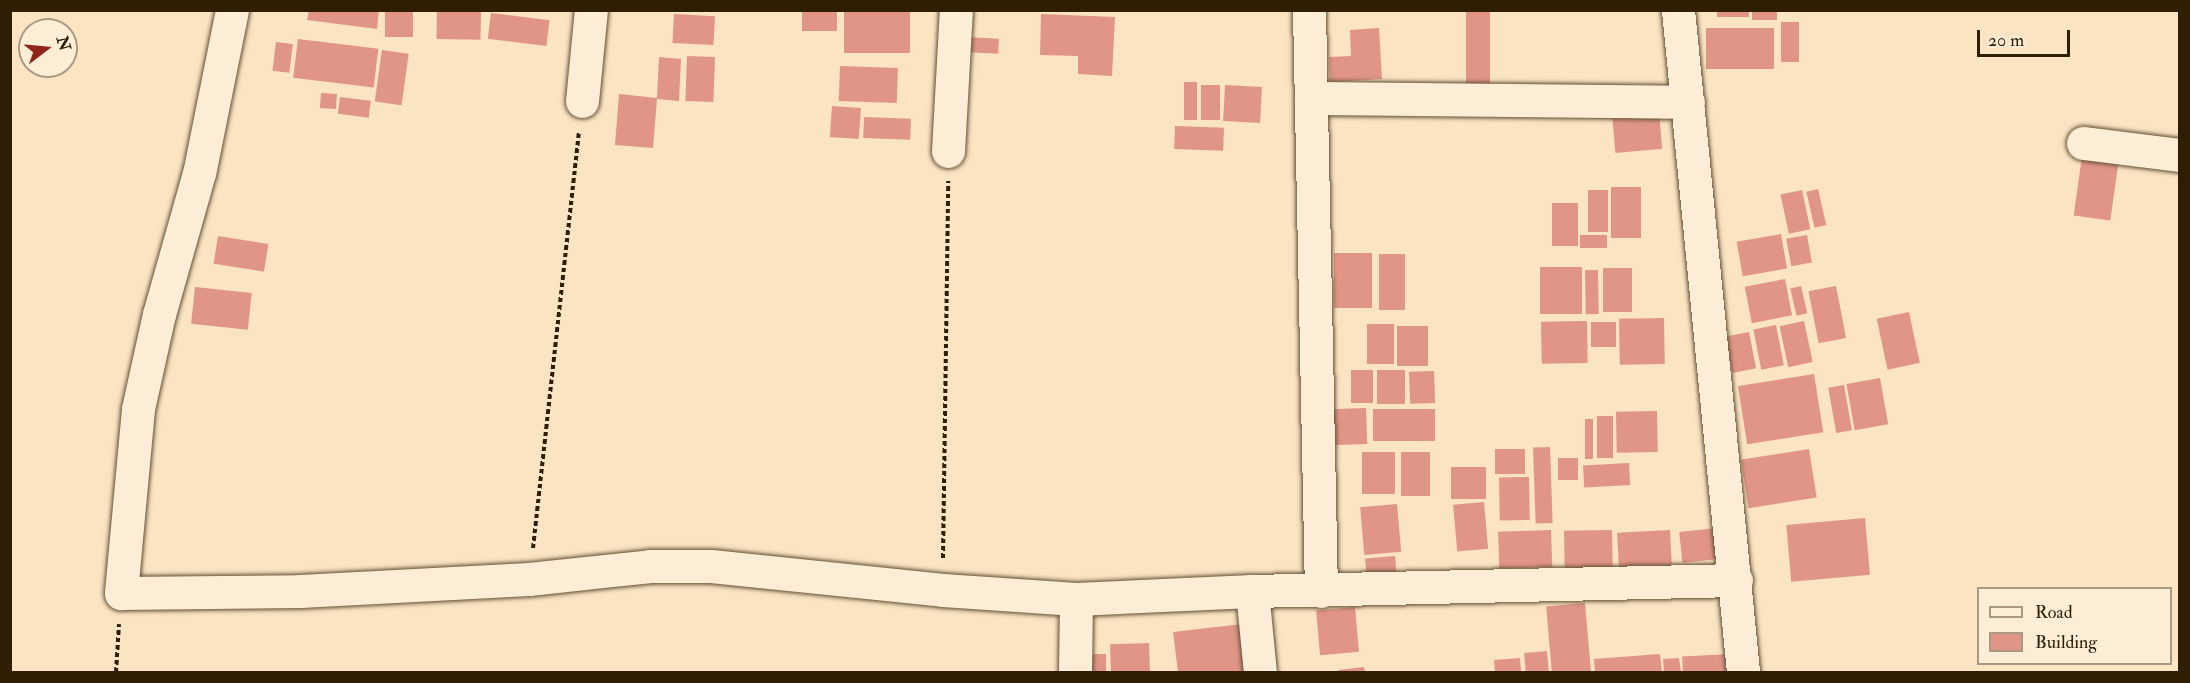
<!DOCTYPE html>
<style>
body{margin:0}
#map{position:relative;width:2190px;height:683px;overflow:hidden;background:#fae4c2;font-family:"IM FELL Double Pica",serif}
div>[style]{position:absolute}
.building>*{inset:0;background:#e19587;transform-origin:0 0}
.path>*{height:4px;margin-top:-2px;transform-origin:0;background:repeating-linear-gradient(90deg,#2f1d04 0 4.5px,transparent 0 7.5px)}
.roads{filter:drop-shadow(0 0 2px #624f34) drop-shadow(0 0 2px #624f34)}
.street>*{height:33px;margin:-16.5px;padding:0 16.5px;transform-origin:16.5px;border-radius:16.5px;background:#fcedd7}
span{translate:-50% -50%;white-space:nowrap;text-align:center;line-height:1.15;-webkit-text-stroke:6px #fcedd7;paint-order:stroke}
.frame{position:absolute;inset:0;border:12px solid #2f1d04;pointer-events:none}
.legend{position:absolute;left:1977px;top:587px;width:195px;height:78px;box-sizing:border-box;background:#fcedd7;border:2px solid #aa9a83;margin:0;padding:8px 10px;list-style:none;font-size:18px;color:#2f1d04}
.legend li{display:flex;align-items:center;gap:12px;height:30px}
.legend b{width:30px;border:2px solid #aa9a83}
.north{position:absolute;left:18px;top:18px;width:60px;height:60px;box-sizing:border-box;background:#fcedd7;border:2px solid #aa9a83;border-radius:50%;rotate:74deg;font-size:16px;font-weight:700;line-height:24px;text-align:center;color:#2f1d04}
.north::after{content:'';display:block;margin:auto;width:21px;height:27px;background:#8f2418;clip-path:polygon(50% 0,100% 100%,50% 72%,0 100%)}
.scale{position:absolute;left:1977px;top:30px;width:93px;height:27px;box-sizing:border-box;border:3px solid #2f1d04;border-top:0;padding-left:8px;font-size:18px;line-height:21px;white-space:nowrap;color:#2f1d04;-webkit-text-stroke:4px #fcedd7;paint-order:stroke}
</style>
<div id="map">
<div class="building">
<div style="clip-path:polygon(309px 10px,379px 10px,377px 29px,307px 20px)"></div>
<div style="left:385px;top:10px;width:28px;height:27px"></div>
<div style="left:437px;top:10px;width:44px;height:29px;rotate:1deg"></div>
<div style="left:802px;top:10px;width:35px;height:21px"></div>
<div style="left:844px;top:10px;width:66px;height:43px"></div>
<div style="left:1466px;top:10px;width:24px;height:74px"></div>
<div style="left:1717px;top:10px;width:32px;height:7px"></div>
<div style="left:1752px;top:10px;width:25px;height:10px"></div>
<div style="left:491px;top:13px;width:59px;height:26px;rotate:7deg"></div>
<div style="left:674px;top:14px;width:41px;height:29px;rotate:3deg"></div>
<div style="clip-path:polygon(1041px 14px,1115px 17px,1112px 76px,1078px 74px,1078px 56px,1040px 55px)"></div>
<div style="left:1781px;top:22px;width:18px;height:40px"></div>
<div style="clip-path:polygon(1379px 28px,1382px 79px,1330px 82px,1329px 57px,1351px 56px,1350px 30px)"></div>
<div style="left:1706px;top:28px;width:68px;height:41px"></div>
<div style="left:965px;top:37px;width:34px;height:15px;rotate:3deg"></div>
<div style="left:298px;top:39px;width:81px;height:39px;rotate:7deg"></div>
<div style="left:276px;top:42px;width:17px;height:29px;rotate:7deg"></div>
<div style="left:382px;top:50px;width:27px;height:52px;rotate:8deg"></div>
<div style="left:687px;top:56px;width:28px;height:45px;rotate:2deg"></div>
<div style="clip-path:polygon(659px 57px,681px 59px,679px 101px,657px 99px,653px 148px,615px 145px,619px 94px,657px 98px)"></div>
<div style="left:840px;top:66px;width:58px;height:35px;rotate:2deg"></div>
<div style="left:1184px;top:82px;width:13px;height:38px"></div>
<div style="left:1201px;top:85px;width:19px;height:35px"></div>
<div style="left:1225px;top:85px;width:37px;height:36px;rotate:3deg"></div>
<div style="left:321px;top:93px;width:16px;height:15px;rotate:4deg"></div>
<div style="left:340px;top:97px;width:31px;height:17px;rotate:7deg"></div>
<div style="left:832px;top:106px;width:29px;height:31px;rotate:4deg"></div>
<div style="left:1659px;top:112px;width:37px;height:47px;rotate:85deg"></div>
<div style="left:864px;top:117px;width:47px;height:21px;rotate:2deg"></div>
<div style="left:1175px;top:126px;width:49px;height:23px;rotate:2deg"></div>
<div style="left:2082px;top:156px;width:37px;height:60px;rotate:8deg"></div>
<div style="left:1611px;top:187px;width:30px;height:51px"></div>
<div style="left:1818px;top:189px;width:37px;height:12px;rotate:77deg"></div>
<div style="left:1588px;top:190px;width:20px;height:42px"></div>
<div style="left:1802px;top:190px;width:40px;height:22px;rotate:78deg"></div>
<div style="left:1552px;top:203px;width:26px;height:43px"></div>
<div style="left:1781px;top:234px;width:35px;height:45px;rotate:80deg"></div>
<div style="left:1580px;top:235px;width:27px;height:13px"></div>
<div style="left:1807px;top:235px;width:28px;height:21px;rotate:80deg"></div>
<div style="left:218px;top:236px;width:51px;height:28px;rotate:9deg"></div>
<div style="left:1372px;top:253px;width:55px;height:38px;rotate:90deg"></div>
<div style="left:1379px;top:254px;width:26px;height:56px"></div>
<div style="left:1582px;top:267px;width:47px;height:42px;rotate:90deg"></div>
<div style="left:1603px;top:268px;width:29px;height:44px"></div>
<div style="left:1598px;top:270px;width:44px;height:13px;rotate:89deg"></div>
<div style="left:1785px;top:279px;width:37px;height:41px;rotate:79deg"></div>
<div style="left:1801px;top:286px;width:28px;height:11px;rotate:77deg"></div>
<div style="left:1836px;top:286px;width:53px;height:28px;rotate:79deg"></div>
<div style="left:195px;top:287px;width:57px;height:37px;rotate:6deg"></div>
<div style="left:1909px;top:312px;width:52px;height:33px;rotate:78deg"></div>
<div style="left:1664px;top:318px;width:46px;height:45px;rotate:89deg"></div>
<div style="left:1587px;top:321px;width:42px;height:46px;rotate:89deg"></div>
<div style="left:1804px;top:321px;width:42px;height:25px;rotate:78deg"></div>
<div style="left:1591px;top:322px;width:25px;height:25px"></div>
<div style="left:1394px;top:324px;width:40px;height:27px;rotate:90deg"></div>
<div style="left:1776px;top:325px;width:41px;height:23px;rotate:79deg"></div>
<div style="left:1397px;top:326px;width:31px;height:40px"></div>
<div style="left:1749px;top:332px;width:37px;height:24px;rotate:79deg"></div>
<div style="left:1351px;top:370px;width:22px;height:33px"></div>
<div style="left:1377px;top:370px;width:28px;height:34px"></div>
<div style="left:1434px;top:371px;width:32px;height:25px;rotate:88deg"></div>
<div style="left:1814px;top:374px;width:59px;height:77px;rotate:81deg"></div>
<div style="left:1880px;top:378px;width:47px;height:34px;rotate:80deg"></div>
<div style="left:1844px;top:385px;width:46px;height:16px;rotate:80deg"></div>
<div style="left:1366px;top:408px;width:36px;height:36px;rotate:88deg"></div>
<div style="left:1435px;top:409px;width:32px;height:62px;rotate:90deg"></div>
<div style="left:1657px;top:411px;width:41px;height:41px;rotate:89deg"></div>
<div style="left:1597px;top:416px;width:16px;height:42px"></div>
<div style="left:1585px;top:419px;width:8px;height:40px"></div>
<div style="left:1550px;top:447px;width:76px;height:17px;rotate:88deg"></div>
<div style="left:1495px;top:449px;width:30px;height:25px"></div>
<div style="left:1809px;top:449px;width:49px;height:69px;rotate:81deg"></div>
<div style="left:1362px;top:452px;width:33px;height:42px"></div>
<div style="left:1401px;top:452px;width:29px;height:44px"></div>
<div style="left:1558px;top:458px;width:20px;height:22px"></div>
<div style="left:1629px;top:463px;width:22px;height:46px;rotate:87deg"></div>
<div style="left:1451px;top:467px;width:35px;height:32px"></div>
<div style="left:1529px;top:477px;width:43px;height:30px;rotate:89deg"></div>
<div style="left:1484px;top:502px;width:47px;height:31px;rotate:85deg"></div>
<div style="left:1397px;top:504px;width:48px;height:37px;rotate:85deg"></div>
<div style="left:1865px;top:518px;width:57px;height:79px;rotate:85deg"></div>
<div style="left:1717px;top:528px;width:31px;height:38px;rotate:84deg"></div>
<div style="left:1551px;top:530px;width:37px;height:53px;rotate:88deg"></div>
<div style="left:1612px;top:530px;width:44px;height:48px;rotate:89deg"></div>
<div style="left:1670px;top:530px;width:41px;height:53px;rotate:87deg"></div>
<div style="left:1395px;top:556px;width:24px;height:30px;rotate:85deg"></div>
<div style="left:1585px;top:603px;width:69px;height:39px;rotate:85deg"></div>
<div style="left:1355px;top:607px;width:45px;height:39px;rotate:85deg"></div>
<div style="clip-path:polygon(1242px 624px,1248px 672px,1178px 672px,1173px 632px)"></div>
<div style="left:1149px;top:643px;width:29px;height:39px;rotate:88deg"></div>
<div style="left:1547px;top:651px;width:21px;height:23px;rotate:85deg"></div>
<div style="left:1086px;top:654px;width:20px;height:18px"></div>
<div style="clip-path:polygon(1660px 654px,1662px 672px,1595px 672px,1594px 659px)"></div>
<div style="left:1731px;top:654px;width:18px;height:49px;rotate:87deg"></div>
<div style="clip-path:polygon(1520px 658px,1521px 672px,1495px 672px,1494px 660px)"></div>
<div style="clip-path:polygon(1679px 658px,1681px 672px,1664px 672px,1663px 659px)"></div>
<div style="clip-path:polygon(1364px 667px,1365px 672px,1338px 672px,1338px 670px)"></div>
</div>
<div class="path">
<div style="left:533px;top:548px;width:419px;rotate:-83.7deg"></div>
<div style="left:943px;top:558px;width:377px;rotate:-89.2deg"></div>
<div style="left:116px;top:672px;width:48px;rotate:-86.4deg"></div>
</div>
<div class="roads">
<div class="street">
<div style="left:232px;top:10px;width:166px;rotate:101.4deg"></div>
<div style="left:199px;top:173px;width:147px;rotate:105.8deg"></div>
<div style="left:159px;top:314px;width:97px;rotate:102.5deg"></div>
<div style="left:138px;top:409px;width:185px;rotate:95.3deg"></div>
<div style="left:121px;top:593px;width:179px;rotate:-0.6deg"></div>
<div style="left:300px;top:591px;width:229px;rotate:-3deg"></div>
<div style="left:529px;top:579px;width:122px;rotate:-6.1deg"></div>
<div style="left:650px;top:566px;width:61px"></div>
<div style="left:711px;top:566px;width:233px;rotate:5.9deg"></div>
<div style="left:943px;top:590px;width:133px;rotate:3.9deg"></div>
<div style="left:1076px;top:599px;width:176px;rotate:-2.6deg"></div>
<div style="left:1252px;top:591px;width:484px;rotate:-1.3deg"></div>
<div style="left:1309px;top:10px;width:581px;rotate:88.82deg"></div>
<div style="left:1678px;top:10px;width:665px;rotate:84.39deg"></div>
<div style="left:1311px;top:98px;width:377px;rotate:0.6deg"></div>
<div style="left:582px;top:101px;width:91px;rotate:-84.4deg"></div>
<div style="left:2083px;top:143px;width:98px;rotate:7.1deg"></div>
<div style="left:948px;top:151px;width:141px;rotate:-86.8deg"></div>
<div style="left:1252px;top:591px;width:81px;rotate:84.4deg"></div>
<div style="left:1075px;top:672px;width:73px;rotate:-89.2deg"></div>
</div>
</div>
<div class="frame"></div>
<ul class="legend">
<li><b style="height:8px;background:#fcedd7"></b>Road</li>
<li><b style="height:16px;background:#e19587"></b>Building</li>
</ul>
<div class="north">N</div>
<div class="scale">20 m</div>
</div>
